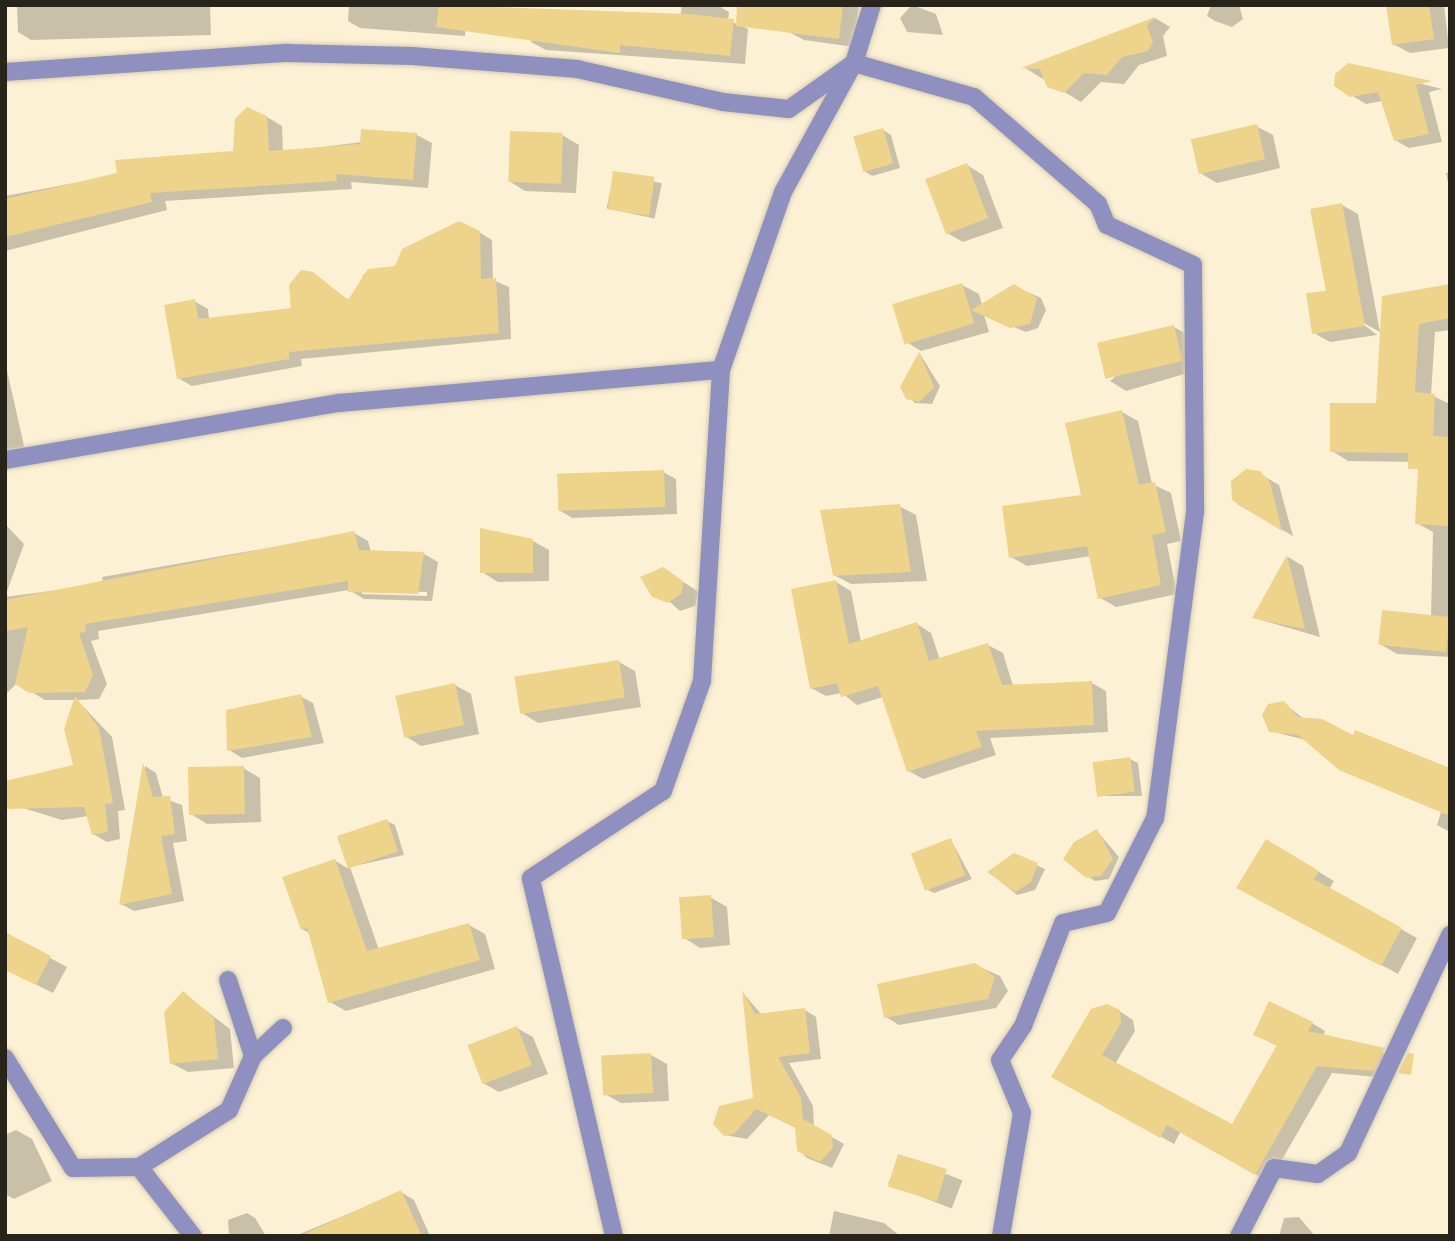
<!DOCTYPE html>
<style>
body{margin:0}
#map{position:relative;width:1455px;height:1241px;overflow:hidden;background:#fcf1d4;font-family:Inter,sans-serif}
div>[style]{position:absolute}
.shadow>*{inset:0;background:#0003;transform-origin:0 0}
.building>*{inset:0;background:#eed38b;transform-origin:0 0}
.roads{filter:drop-shadow(0 0 2px #d6ccb2) drop-shadow(0 0 2px #d6ccb2)}
.street>*{height:18px;margin:-9px;padding:0 9px;transform-origin:9px;border-radius:9px;background:#8f90bf}
span{translate:-50% -50%;white-space:nowrap;text-align:center;line-height:1.15;-webkit-text-stroke:7px #fcf1d4;paint-order:stroke}
.frame{position:absolute;inset:0;border:7px solid #282419;pointer-events:none}
</style>
<div id="map">
<div class="shadow">
<div style="clip-path:polygon(17px 5px,210px 5px,211px 35px,31px 40px,18px 32px)"></div>
<div style="clip-path:polygon(349px 5px,467px 5px,465px 36px,360px 28px,348px 21px)"></div>
<div style="clip-path:polygon(682px 5px,717px 5px,729px 12px,728px 20px,748px 29px,745px 64px,546px 50px,531px 42px,534px 12px,680px 18px)"></div>
<div style="clip-path:polygon(793px 5px,859px 5px,854px 47px,804px 40px,789px 32px)"></div>
<div style="clip-path:polygon(912px 5px,936px 14px,943px 35px,907px 32px,900px 18px)"></div>
<div style="clip-path:polygon(1211px 5px,1239px 5px,1243px 19px,1232px 27px,1215px 21px,1207px 16px)"></div>
<div style="clip-path:polygon(1388px 5px,1444px 5px,1449px 48px,1410px 53px,1393px 44px)"></div>
<div style="clip-path:polygon(1155px 18px,1170px 27px,1163px 36px,1167px 56px,1139px 65px,1124px 84px,1101px 82px,1081px 102px,1025px 68px)"></div>
<div style="clip-path:polygon(1348px 65px,1442px 89px,1429px 92px,1442px 142px,1409px 148px,1395px 140px,1382px 101px,1366px 104px,1351px 95px)"></div>
<div style="clip-path:polygon(267px 117px,282px 126px,283px 152px,417px 135px,432px 143px,428px 188px,351px 182px,352px 189px,165px 201px,167px 210px,5px 251px,5px 196px,234px 153px)"></div>
<div style="clip-path:polygon(1256px 126px,1273px 135px,1280px 168px,1217px 183px,1200px 173px)"></div>
<div style="clip-path:polygon(883px 130px,891px 135px,900px 168px,872px 176px,864px 171px)"></div>
<div style="clip-path:polygon(562px 135px,579px 145px,576px 193px,525px 191px,509px 181px)"></div>
<div style="clip-path:polygon(967px 165px,983px 175px,1003px 228px,963px 242px,947px 233px)"></div>
<div style="clip-path:polygon(1450px 172px,1450px 192px,1446px 173px)"></div>
<div style="left:614px;top:173px;width:49px;height:36px;rotate:12deg"></div>
<div style="clip-path:polygon(1342px 205px,1358px 214px,1380px 332px,1358px 320px,1377px 335px,1330px 342px,1314px 333px,1328px 292px)"></div>
<div style="clip-path:polygon(479px 232px,492px 240px,493px 280px,509px 287px,511px 339px,301px 359px,302px 366px,192px 386px,178px 378px,194px 301px,208px 309px,209px 320px,293px 310px,312px 274px,350px 301px,364px 274px,397px 268px)"></div>
<div style="clip-path:polygon(962px 285px,979px 294px,982px 305px,1014px 286px,1041px 298px,1046px 310px,1038px 328px,1026px 332px,984px 315px,989px 332px,921px 351px,905px 341px)"></div>
<div style="clip-path:polygon(1450px 286px,1450px 330px,1435px 332px,1431px 395px,1450px 404px,1450px 657px,1397px 654px,1380px 644px,1431px 617px,1433px 532px,1417px 523px,1420px 462px,1348px 461px,1332px 451px,1378px 405px,1384px 297px)"></div>
<div style="clip-path:polygon(1174px 327px,1190px 336px,1198px 370px,1126px 391px,1110px 381px)"></div>
<div style="clip-path:polygon(920px 354px,940px 386px,932px 404px,915px 403px,901px 387px)"></div>
<div style="clip-path:polygon(5px 362px,25px 450px,5px 455px)"></div>
<div style="clip-path:polygon(1122px 412px,1138px 421px,1152px 484px,1171px 493px,1181px 541px,1167px 544px,1177px 594px,1116px 607px,1099px 597px,1091px 556px,1027px 566px,1011px 557px,1083px 496px)"></div>
<div style="clip-path:polygon(663px 472px,676px 479px,677px 514px,572px 518px,559px 510px)"></div>
<div style="clip-path:polygon(1265px 477px,1279px 485px,1293px 536px,1237px 504px,1232px 488px)"></div>
<div style="clip-path:polygon(899px 506px,916px 515px,927px 581px,851px 584px,834px 575px)"></div>
<div style="clip-path:polygon(evenodd,5px 524px,24px 544px,5px 597px,103px 584px,102px 577px,354px 533px,368px 541px,371px 552px,424px 554px,438px 562px,432px 601px,364px 599px,349px 590px,98px 631px,99px 639px,91px 641px,107px 684px,99px 699px,77px 700px,112px 737px,125px 810px,118px 811px,120px 839px,107px 842px,93px 834px,88px 816px,62px 820px,7px 803px,75px 767px,76px 700px,45px 700px,17px 683px,5px 695px,5px 524px,362px 590px,427px 592px,427px 596px,362px 594px,362px 590px)"></div>
<div style="clip-path:polygon(533px 541px,549px 550px,549px 581px,498px 582px,482px 572px)"></div>
<div style="clip-path:polygon(1288px 557px,1303px 566px,1320px 637px,1254px 618px)"></div>
<div style="clip-path:polygon(663px 569px,699px 592px,695px 606px,680px 611px,643px 578px)"></div>
<div style="clip-path:polygon(836px 582px,851px 591px,861px 642px,917px 624px,931px 633px,940px 660px,988px 645px,1003px 653px,1013px 686px,1092px 683px,1106px 691px,1108px 732px,990px 738px,996px 755px,923px 779px,909px 771px,883px 697px,857px 705px,842px 693px,826px 696px,811px 688px)"></div>
<div style="clip-path:polygon(619px 662px,635px 671px,641px 707px,538px 723px,522px 713px)"></div>
<div style="clip-path:polygon(455px 685px,471px 694px,479px 734px,421px 746px,405px 736px)"></div>
<div style="clip-path:polygon(300px 696px,313px 703px,324px 743px,242px 758px,229px 750px)"></div>
<div style="clip-path:polygon(1284px 703px,1305px 720px,1450px 768px,1450px 832px,1437px 825px,1441px 812px,1310px 741px,1270px 731px)"></div>
<div style="clip-path:polygon(1130px 759px,1138px 763px,1142px 796px,1098px 796px)"></div>
<div style="clip-path:polygon(145px 766px,156px 773px,163px 798px,182px 805px,187px 841px,173px 843px,184px 901px,134px 911px,121px 904px)"></div>
<div style="clip-path:polygon(243px 768px,260px 778px,261px 822px,207px 824px,191px 814px)"></div>
<div style="clip-path:polygon(387px 821px,395px 825px,404px 855px,350px 867px,379px 950px,469px 925px,485px 934px,495px 969px,346px 1011px,330px 1002px,311px 934px,302px 929px,334px 860px,349px 869px,338px 836px)"></div>
<div style="clip-path:polygon(1097px 831px,1119px 857px,1109px 879px,1095px 881px,1087px 876px)"></div>
<div style="clip-path:polygon(951px 840px,972px 879px,934px 893px,926px 889px)"></div>
<div style="clip-path:polygon(1267px 841px,1334px 881px,1329px 889px,1417px 938px,1398px 974px,1255px 896px)"></div>
<div style="clip-path:polygon(1014px 855px,1045px 869px,1035px 890px,1017px 895px,989px 872px)"></div>
<div style="clip-path:polygon(710px 897px,727px 907px,730px 945px,700px 948px,684px 938px)"></div>
<div style="clip-path:polygon(5px 934px,67px 967px,53px 993px,5px 969px)"></div>
<div style="clip-path:polygon(975px 965px,1000px 976px,1008px 991px,996px 1008px,899px 1025px,886px 1017px)"></div>
<div style="clip-path:polygon(183px 993px,230px 1029px,234px 1068px,188px 1072px,171px 1063px)"></div>
<div style="clip-path:polygon(744px 994px,762px 1015px,805px 1010px,816px 1017px,821px 1059px,789px 1063px,813px 1106px,814px 1127px,844px 1144px,832px 1168px,807px 1158px,799px 1150px,796px 1128px,769px 1115px,747px 1139px,725px 1135px,755px 1099px)"></div>
<div style="clip-path:polygon(1119px 1011px,1133px 1020px,1135px 1031px,1115px 1064px,1232px 1126px,1278px 1046px,1269px 1042px,1312px 1023px,1325px 1031px,1323px 1036px,1398px 1057px,1388px 1078px,1332px 1073px,1269px 1182px,1181px 1131px,1174px 1144px,1053px 1076px)"></div>
<div style="clip-path:polygon(517px 1028px,533px 1037px,548px 1074px,499px 1092px,483px 1083px)"></div>
<div style="clip-path:polygon(651px 1055px,667px 1064px,669px 1101px,621px 1103px,605px 1094px)"></div>
<div style="clip-path:polygon(16px 1130px,32px 1139px,52px 1181px,14px 1199px,5px 1194px,5px 1135px)"></div>
<div style="left:899px;top:1156px;width:68px;height:30px;rotate:21deg"></div>
<div style="clip-path:polygon(401px 1192px,414px 1200px,430px 1236px,295px 1236px)"></div>
<div style="clip-path:polygon(834px 1211px,884px 1223px,900px 1236px,829px 1236px)"></div>
<div style="clip-path:polygon(247px 1213px,255px 1218px,266px 1236px,229px 1236px,228px 1220px)"></div>
<div style="clip-path:polygon(1299px 1217px,1315px 1236px,1279px 1236px,1284px 1218px)"></div>
</div>
<div class="building">
<div style="clip-path:polygon(439px 5px,688px 14px,734px 19px,730px 56px,620px 45px,620px 53px,436px 27px)"></div>
<div style="clip-path:polygon(737px 5px,843px 5px,839px 39px,736px 26px)"></div>
<div style="clip-path:polygon(1386px 5px,1429px 5px,1434px 39px,1392px 45px)"></div>
<div style="clip-path:polygon(1155px 17px,1147px 26px,1153px 42px,1148px 51px,1122px 57px,1107px 75px,1084px 73px,1064px 93px,1047px 87px,1040px 69px,1021px 68px)"></div>
<div style="clip-path:polygon(1348px 63px,1432px 81px,1416px 85px,1429px 134px,1394px 141px,1378px 92px,1350px 97px,1334px 86px,1335px 74px)"></div>
<div style="clip-path:polygon(247px 107px,267px 116px,269px 151px,360px 144px,361px 129px,417px 133px,413px 180px,336px 174px,337px 181px,150px 193px,152px 202px,5px 237px,5px 199px,117px 173px,115px 160px,233px 151px,235px 119px)"></div>
<div style="left:1257px;top:124px;width:36px;height:68px;rotate:77deg"></div>
<div style="left:883px;top:128px;width:37px;height:31px;rotate:74deg"></div>
<div style="left:510px;top:131px;width:53px;height:51px;rotate:2deg"></div>
<div style="left:967px;top:163px;width:59px;height:45px;rotate:69deg"></div>
<div style="left:613px;top:171px;width:42px;height:39px;rotate:8deg"></div>
<div style="clip-path:polygon(1342px 203px,1365px 326px,1312px 334px,1306px 293px,1326px 291px,1310px 209px)"></div>
<div style="clip-path:polygon(459px 221px,480px 231px,481px 279px,496px 278px,499px 333px,289px 352px,289px 359px,177px 379px,164px 305px,195px 299px,198px 319px,291px 308px,289px 285px,301px 270px,313px 272px,348px 300px,368px 269px,395px 266px,402px 249px)"></div>
<div style="left:962px;top:283px;width:42px;height:73px;rotate:73deg"></div>
<div style="clip-path:polygon(1014px 284px,1037px 298px,1030px 324px,1010px 328px,971px 310px)"></div>
<div style="clip-path:polygon(1450px 284px,1450px 318px,1419px 324px,1415px 392px,1435px 394px,1433px 436px,1450px 437px,1450px 526px,1415px 524px,1418px 469px,1408px 469px,1408px 453px,1330px 452px,1330px 403px,1376px 403px,1382px 296px)"></div>
<div style="left:1174px;top:325px;width:37px;height:79px;rotate:77deg"></div>
<div style="clip-path:polygon(919px 352px,934px 387px,919px 402px,906px 399px,900px 387px)"></div>
<div style="clip-path:polygon(1122px 410px,1139px 485px,1155px 482px,1166px 532px,1152px 535px,1161px 585px,1098px 599px,1087px 546px,1009px 558px,1002px 506px,1081px 495px,1065px 423px)"></div>
<div style="clip-path:polygon(1246px 469px,1260px 471px,1270px 482px,1282px 531px,1232px 500px,1231px 481px)"></div>
<div style="left:664px;top:470px;width:37px;height:107px;rotate:88deg"></div>
<div style="clip-path:polygon(900px 504px,911px 572px,833px 576px,820px 510px)"></div>
<div style="clip-path:polygon(480px 528px,533px 539px,533px 573px,480px 573px)"></div>
<div style="clip-path:polygon(354px 531px,359px 550px,424px 552px,418px 594px,348px 592px,348px 581px,85px 624px,86px 632px,79px 633px,93px 675px,85px 692px,29px 693px,15px 684px,28px 627px,5px 631px,5px 600px)"></div>
<div style="clip-path:polygon(1287px 555px,1305px 629px,1252px 618px)"></div>
<div style="clip-path:polygon(663px 567px,683px 581px,682px 593px,668px 603px,652px 597px,640px 577px)"></div>
<div style="clip-path:polygon(836px 580px,849px 644px,917px 622px,929px 661px,988px 643px,1002px 685px,1092px 681px,1094px 725px,976px 731px,982px 747px,907px 772px,878px 686px,841px 697px,837px 683px,810px 689px,791px 589px)"></div>
<div style="left:1382px;top:610px;width:68px;height:35px;rotate:6deg"></div>
<div style="left:619px;top:660px;width:38px;height:106px;rotate:81deg"></div>
<div style="left:455px;top:683px;width:43px;height:61px;rotate:78deg"></div>
<div style="clip-path:polygon(301px 694px,312px 737px,227px 751px,226px 710px)"></div>
<div style="clip-path:polygon(75px 696px,99px 728px,113px 803px,105px 804px,108px 832px,92px 835px,84px 807px,5px 809px,5px 781px,73px 765px,64px 729px)"></div>
<div style="clip-path:polygon(1284px 701px,1298px 717px,1322px 719px,1353px 735px,1355px 730px,1450px 768px,1450px 816px,1339px 770px,1298px 735px,1269px 732px,1262px 715px,1268px 704px)"></div>
<div style="left:1130px;top:757px;width:35px;height:38px;rotate:82deg"></div>
<div style="clip-path:polygon(143px 763px,153px 797px,170px 796px,175px 834px,161px 836px,172px 894px,119px 905px)"></div>
<div style="left:244px;top:766px;width:48px;height:56px;rotate:89deg"></div>
<div style="left:387px;top:819px;width:34px;height:53px;rotate:71deg"></div>
<div style="clip-path:polygon(1097px 829px,1113px 859px,1101px 876px,1086px 878px,1063px 859px,1074px 842px)"></div>
<div style="left:951px;top:838px;width:40px;height:43px;rotate:69deg"></div>
<div style="clip-path:polygon(1266px 839px,1319px 871px,1314px 879px,1402px 928px,1381px 966px,1236px 888px)"></div>
<div style="clip-path:polygon(1014px 853px,1038px 863px,1031px 882px,1015px 892px,987px 872px)"></div>
<div style="clip-path:polygon(335px 859px,367px 951px,469px 923px,480px 960px,328px 1003px,307px 928px,301px 930px,282px 877px)"></div>
<div style="left:711px;top:895px;width:42px;height:32px;rotate:86deg"></div>
<div style="clip-path:polygon(5px 932px,51px 956px,36px 985px,5px 970px)"></div>
<div style="clip-path:polygon(975px 963px,995px 977px,988px 999px,884px 1018px,877px 984px)"></div>
<div style="clip-path:polygon(742px 990px,755px 1014px,805px 1008px,810px 1053px,778px 1057px,801px 1098px,803px 1119px,832px 1135px,833px 1148px,820px 1162px,797px 1151px,795px 1127px,756px 1109px,735px 1133px,724px 1136px,713px 1124px,719px 1106px,753px 1098px)"></div>
<div style="clip-path:polygon(183px 991px,214px 1018px,218px 1059px,170px 1064px,164px 1012px)"></div>
<div style="clip-path:polygon(1269px 1001px,1313px 1022px,1308px 1031px,1385px 1048px,1374px 1071px,1317px 1066px,1255px 1175px,1167px 1125px,1160px 1138px,1051px 1077px,1091px 1009px,1107px 1004px,1120px 1010px,1121px 1023px,1102px 1055px,1232px 1124px,1277px 1045px,1253px 1035px)"></div>
<div style="left:517px;top:1026px;width:42px;height:53px;rotate:69deg"></div>
<div style="left:651px;top:1053px;width:40px;height:50px;rotate:87deg"></div>
<div style="clip-path:polygon(1408px 1053px,1414px 1054px,1411px 1075px,1398px 1073px)"></div>
<div style="left:898px;top:1154px;width:51px;height:34px;rotate:17deg"></div>
<div style="clip-path:polygon(401px 1190px,422px 1236px,300px 1236px)"></div>
</div>
<div class="roads">
<div class="street">
<div style="left:5px;top:72px;width:283px;rotate:-3.9deg"></div>
<div style="left:287px;top:53px;width:125px;rotate:1.4deg"></div>
<div style="left:412px;top:56px;width:166px;rotate:4.5deg"></div>
<div style="left:577px;top:69px;width:150px;rotate:12.7deg"></div>
<div style="left:723px;top:102px;width:66px;rotate:6.1deg"></div>
<div style="left:789px;top:109px;width:80px;rotate:-35.3deg"></div>
<div style="left:854px;top:63px;width:125px;rotate:15.8deg"></div>
<div style="left:974px;top:97px;width:164px;rotate:40.8deg"></div>
<div style="left:1098px;top:204px;width:23px;rotate:67deg"></div>
<div style="left:1107px;top:225px;width:95px;rotate:24.9deg"></div>
<div style="left:1193px;top:265px;width:247px;rotate:89.5deg"></div>
<div style="left:1195px;top:512px;width:309px;rotate:97.4deg"></div>
<div style="left:1155px;top:818px;width:106px;rotate:116.8deg"></div>
<div style="left:1107px;top:913px;width:45px;rotate:167.2deg"></div>
<div style="left:1063px;top:923px;width:110px;rotate:111.2deg"></div>
<div style="left:1023px;top:1026px;width:41px;rotate:124.1deg"></div>
<div style="left:1000px;top:1060px;width:57px;rotate:67.5deg"></div>
<div style="left:1022px;top:1113px;width:125px;rotate:99.7deg"></div>
<div style="left:5px;top:460px;width:340px;rotate:-9.7deg"></div>
<div style="left:340px;top:403px;width:382px;rotate:-5deg"></div>
<div style="left:228px;top:980px;width:80px;rotate:71.8deg"></div>
<div style="left:5px;top:1058px;width:129px;rotate:58.3deg"></div>
<div style="left:73px;top:1168px;width:66px;rotate:-0.9deg"></div>
<div style="left:139px;top:1167px;width:107px;rotate:-32.3deg"></div>
<div style="left:229px;top:1110px;width:59px;rotate:-66deg"></div>
<div style="left:253px;top:1056px;width:41px;rotate:-43deg"></div>
<div style="left:139px;top:1167px;width:88px;rotate:52deg"></div>
<div style="left:614px;top:1236px;width:367px;rotate:-103.1deg"></div>
<div style="left:531px;top:878px;width:158px;rotate:-33.4deg"></div>
<div style="left:663px;top:791px;width:117px;rotate:-70.5deg"></div>
<div style="left:702px;top:681px;width:312px;rotate:-86.5deg"></div>
<div style="left:721px;top:370px;width:188px;rotate:-70.8deg"></div>
<div style="left:783px;top:192px;width:147px;rotate:-61.2deg"></div>
<div style="left:854px;top:63px;width:61px;rotate:-72.8deg"></div>
<div style="left:1239px;top:1236px;width:76px;rotate:-62.8deg"></div>
<div style="left:1274px;top:1168px;width:44px;rotate:7.8deg"></div>
<div style="left:1318px;top:1174px;width:37px;rotate:-35deg"></div>
<div style="left:1348px;top:1153px;width:241px;rotate:-64.9deg"></div>
</div>
</div>
<div class="frame"></div>
</div>
